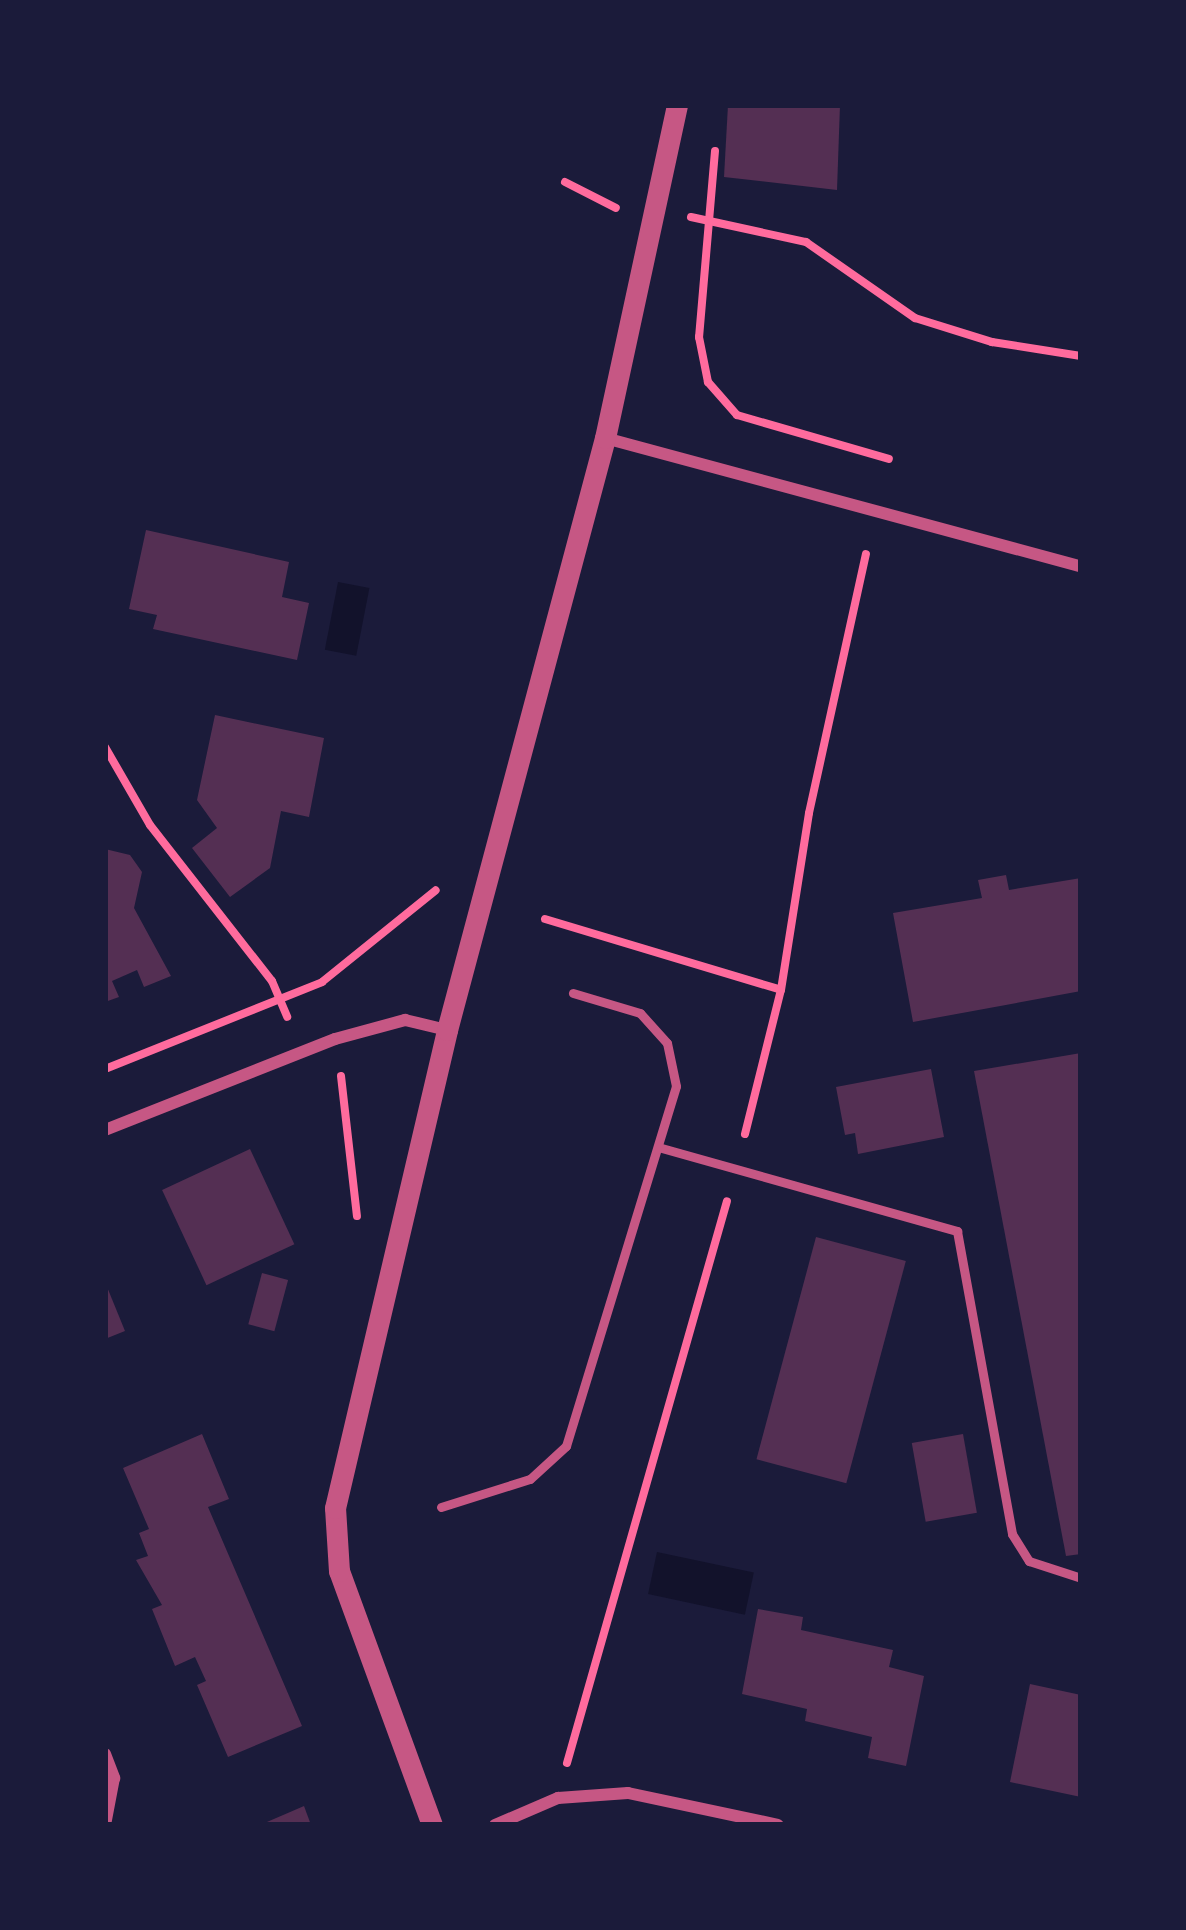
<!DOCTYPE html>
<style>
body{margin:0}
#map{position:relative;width:1186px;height:1930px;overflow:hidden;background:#1b1b3a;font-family:Merriweather,serif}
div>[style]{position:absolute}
.water>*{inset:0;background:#12122b;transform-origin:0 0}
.building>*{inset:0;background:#542f53;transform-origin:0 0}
.path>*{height:8px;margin:-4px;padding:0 4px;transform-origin:4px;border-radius:4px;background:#ff6b9d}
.service>*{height:9px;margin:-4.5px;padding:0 4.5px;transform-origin:4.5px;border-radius:4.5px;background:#c65784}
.minor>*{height:12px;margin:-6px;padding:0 6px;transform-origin:6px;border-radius:6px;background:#c65784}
.tertiary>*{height:21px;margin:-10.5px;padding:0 10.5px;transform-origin:10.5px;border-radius:10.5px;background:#c65784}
span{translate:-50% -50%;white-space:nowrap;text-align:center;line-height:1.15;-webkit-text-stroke:9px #1b1b3a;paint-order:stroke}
.frame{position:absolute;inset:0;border:108px solid #1b1b3a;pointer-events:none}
</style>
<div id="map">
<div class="water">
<div style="left:338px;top:582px;width:32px;height:69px;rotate:11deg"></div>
<div style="left:657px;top:1552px;width:99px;height:43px;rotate:12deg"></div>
</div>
<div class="building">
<div style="clip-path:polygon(728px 105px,840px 105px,837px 190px,724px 177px)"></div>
<div style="clip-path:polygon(146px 530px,289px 562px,282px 597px,309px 603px,297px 660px,153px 629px,157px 615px,129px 609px)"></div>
<div style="clip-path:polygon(215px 715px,324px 738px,309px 817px,281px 811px,270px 868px,230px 897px,192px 848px,217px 828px,197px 800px)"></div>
<div style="clip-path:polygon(105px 849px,130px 855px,142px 872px,134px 908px,171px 976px,144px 987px,137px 970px,112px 981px,119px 997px,105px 1002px)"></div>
<div style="clip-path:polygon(1006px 875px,1009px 890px,1081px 878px,1081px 991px,913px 1022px,893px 913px,982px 898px,978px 880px)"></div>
<div style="clip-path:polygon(1081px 1053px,1081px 1554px,1066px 1556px,974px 1071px)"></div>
<div style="clip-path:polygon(931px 1069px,944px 1137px,858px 1154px,855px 1133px,845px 1135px,836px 1087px)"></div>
<div style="left:250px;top:1149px;width:105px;height:97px;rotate:65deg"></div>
<div style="left:816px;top:1237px;width:93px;height:230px;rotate:15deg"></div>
<div style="left:262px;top:1273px;width:27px;height:53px;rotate:15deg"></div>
<div style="clip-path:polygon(105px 1282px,125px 1331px,105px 1339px)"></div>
<div style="clip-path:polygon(202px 1434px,229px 1499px,208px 1507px,302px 1726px,228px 1757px,197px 1685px,206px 1681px,195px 1657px,175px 1666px,152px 1609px,162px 1605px,136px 1560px,148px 1556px,139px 1533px,149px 1529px,123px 1468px)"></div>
<div style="left:963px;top:1434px;width:80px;height:52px;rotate:80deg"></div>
<div style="clip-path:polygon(758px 1609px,803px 1617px,801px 1630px,893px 1650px,889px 1667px,924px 1676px,906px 1766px,868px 1758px,872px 1737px,805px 1721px,807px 1709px,742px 1694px)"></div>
<div style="clip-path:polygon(1030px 1684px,1081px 1695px,1081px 1797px,1010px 1782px)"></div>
<div style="clip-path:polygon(304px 1806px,311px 1825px,260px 1825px)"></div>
</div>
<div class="path">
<div style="left:715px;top:151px;width:187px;rotate:94.9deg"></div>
<div style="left:699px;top:337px;width:46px;rotate:78.7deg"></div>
<div style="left:708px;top:382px;width:44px;rotate:48.7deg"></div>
<div style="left:737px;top:415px;width:158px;rotate:16.1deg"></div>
<div style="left:565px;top:182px;width:57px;rotate:27deg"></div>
<div style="left:691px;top:217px;width:118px;rotate:12.3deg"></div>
<div style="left:806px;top:242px;width:133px;rotate:34.9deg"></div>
<div style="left:915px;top:318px;width:81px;rotate:17.3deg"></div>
<div style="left:992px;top:342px;width:90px;rotate:8.9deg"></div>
<div style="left:105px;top:747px;width:90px;rotate:60deg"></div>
<div style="left:150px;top:825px;width:198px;rotate:52deg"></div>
<div style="left:272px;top:981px;width:39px;rotate:67deg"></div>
<div style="left:545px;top:919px;width:246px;rotate:16.7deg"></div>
<div style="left:105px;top:1069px;width:234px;rotate:-21.8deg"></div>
<div style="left:322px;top:982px;width:146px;rotate:-38.9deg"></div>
<div style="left:341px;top:1076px;width:141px;rotate:83.5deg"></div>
<div style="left:745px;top:1134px;width:148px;rotate:-76deg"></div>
<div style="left:781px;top:990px;width:179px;rotate:-81deg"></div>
<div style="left:809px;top:813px;width:265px;rotate:-77.6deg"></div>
<div style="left:567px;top:1763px;width:584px;rotate:-74.11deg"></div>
</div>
<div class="service">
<div style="left:658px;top:1147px;width:311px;rotate:15.7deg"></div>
<div style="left:957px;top:1231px;width:308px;rotate:79.7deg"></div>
<div style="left:1012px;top:1534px;width:32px;rotate:58deg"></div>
<div style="left:1029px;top:1561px;width:55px;rotate:18.1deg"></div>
<div style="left:441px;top:1507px;width:93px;rotate:-17.5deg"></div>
<div style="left:530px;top:1479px;width:49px;rotate:-42.5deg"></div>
<div style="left:566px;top:1446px;width:376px;rotate:-73deg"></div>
<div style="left:676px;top:1086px;width:44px;rotate:-101.8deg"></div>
<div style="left:667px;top:1043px;width:40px;rotate:-132deg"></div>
<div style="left:640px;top:1013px;width:70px;rotate:-163.4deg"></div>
</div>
<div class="minor">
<div style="left:605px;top:438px;width:493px;rotate:15.1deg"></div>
<div style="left:105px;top:1130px;width:247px;rotate:-21.6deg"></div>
<div style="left:335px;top:1039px;width:73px;rotate:-15.2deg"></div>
<div style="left:405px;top:1020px;width:43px;rotate:13.4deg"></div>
<div style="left:105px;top:1754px;width:26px;rotate:69deg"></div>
<div style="left:114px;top:1778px;width:48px;rotate:100.8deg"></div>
<div style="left:495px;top:1825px;width:69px;rotate:-23.2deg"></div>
<div style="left:558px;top:1798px;width:70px;rotate:-4.1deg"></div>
<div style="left:628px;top:1793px;width:153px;rotate:12deg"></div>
</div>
<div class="tertiary">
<div style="left:432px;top:1825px;width:270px;rotate:-110.1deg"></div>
<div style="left:339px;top:1571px;width:63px;rotate:-93.6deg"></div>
<div style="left:335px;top:1508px;width:491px;rotate:-76.8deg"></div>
<div style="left:447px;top:1030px;width:613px;rotate:-75.06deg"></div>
<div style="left:605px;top:438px;width:341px;rotate:-77.8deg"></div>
</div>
<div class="frame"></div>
</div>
